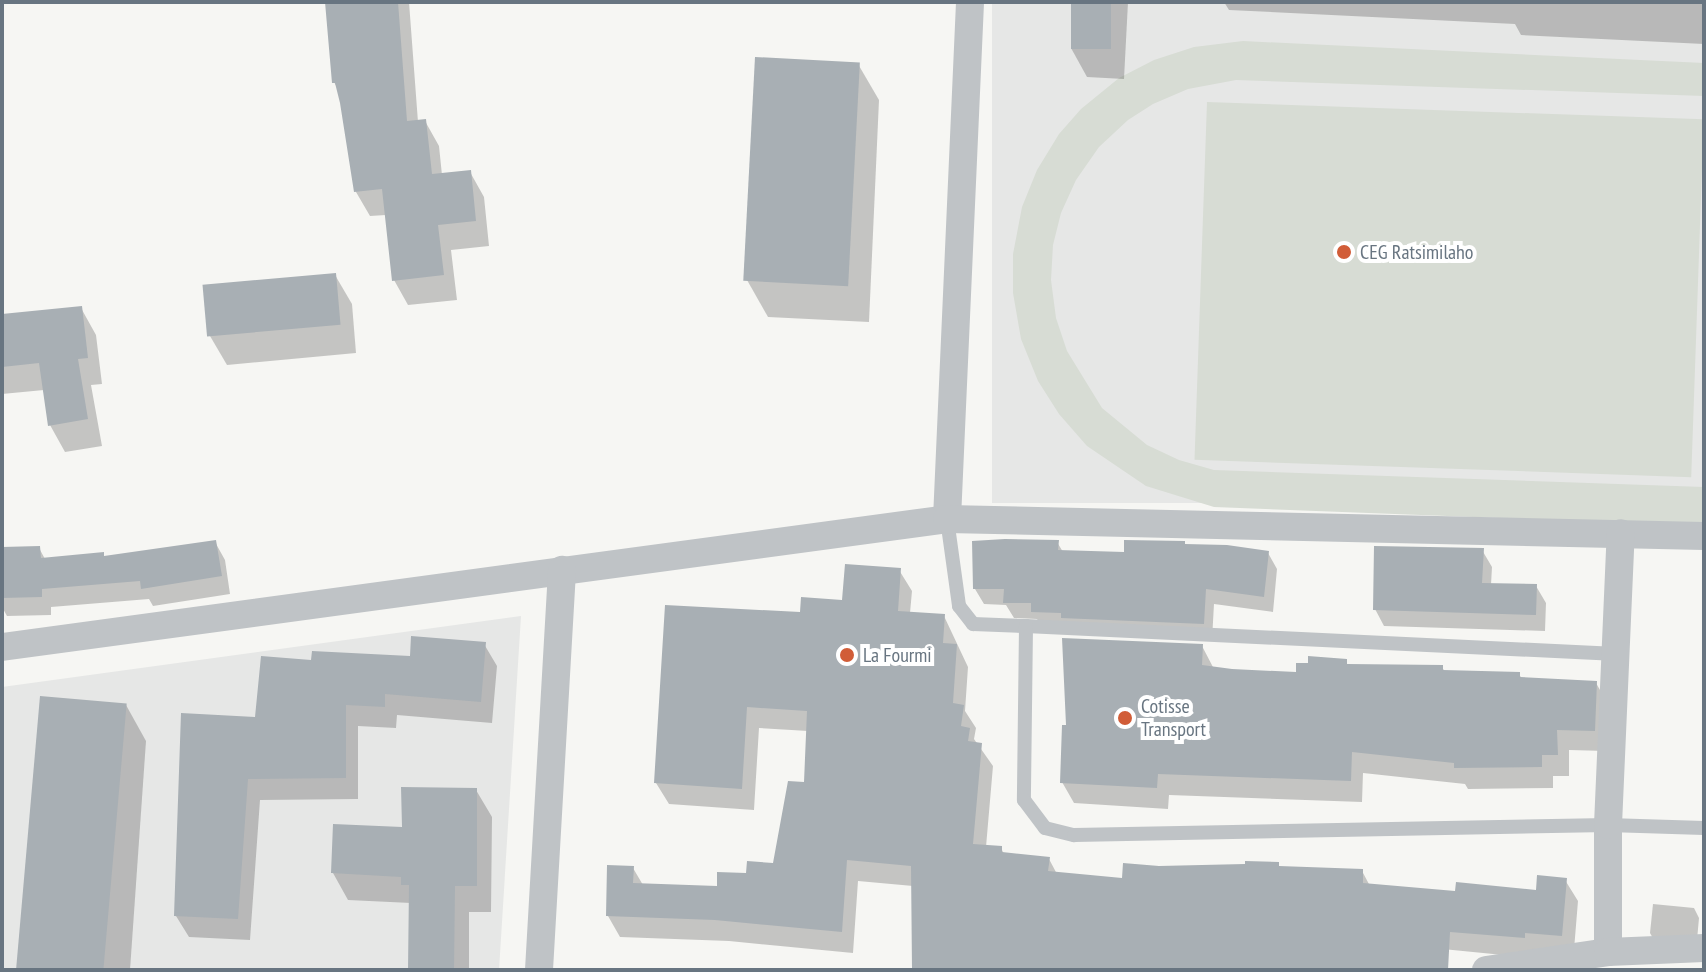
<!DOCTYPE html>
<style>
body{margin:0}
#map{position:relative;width:1706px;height:972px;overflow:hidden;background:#f6f6f3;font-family:"PT Sans Narrow",sans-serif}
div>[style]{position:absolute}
.built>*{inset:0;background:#e6e7e6;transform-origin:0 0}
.green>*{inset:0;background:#d7dcd4;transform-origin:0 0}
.shadow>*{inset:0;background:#0003}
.building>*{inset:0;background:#a8afb4;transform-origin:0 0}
.lane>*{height:14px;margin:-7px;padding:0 7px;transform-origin:7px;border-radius:7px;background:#bfc3c6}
.street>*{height:28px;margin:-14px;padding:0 14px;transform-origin:14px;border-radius:14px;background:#bfc3c6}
.dots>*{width:22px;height:22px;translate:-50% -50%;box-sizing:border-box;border:4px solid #fff;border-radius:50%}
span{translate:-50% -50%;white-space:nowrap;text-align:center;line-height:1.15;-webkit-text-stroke:8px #fff;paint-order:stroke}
.poi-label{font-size:20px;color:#687581}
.left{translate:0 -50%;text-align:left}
.frame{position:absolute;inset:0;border:4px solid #687581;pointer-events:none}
</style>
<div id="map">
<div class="built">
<div style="left:992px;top:2px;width:712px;height:501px"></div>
<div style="clip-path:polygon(521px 616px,499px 970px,2px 970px,2px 687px)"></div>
</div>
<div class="green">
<div style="clip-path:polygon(1243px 41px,1704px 63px,1704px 96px,1236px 80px,1188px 89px,1153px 104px,1128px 120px,1099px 147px,1076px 180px,1061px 213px,1053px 245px,1051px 280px,1056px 318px,1067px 351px,1102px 408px,1147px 445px,1179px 460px,1214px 470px,1704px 487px,1704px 526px,1214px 507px,1146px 486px,1087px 446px,1059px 414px,1038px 381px,1021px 339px,1013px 293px,1013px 254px,1022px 207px,1037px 170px,1059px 134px,1081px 109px,1119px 78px,1154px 60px,1194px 47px)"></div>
<div style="left:1207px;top:102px;width:497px;height:358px;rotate:2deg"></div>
</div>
<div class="shadow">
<div style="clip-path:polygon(340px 2px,409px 2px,418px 122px,425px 121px,439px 146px,442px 175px,470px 172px,484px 197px,489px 246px,451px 250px,457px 300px,408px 305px,394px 280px,386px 215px,370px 216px,356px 192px,339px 91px,334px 82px)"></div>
<div style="clip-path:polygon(1073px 2px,1128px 2px,1124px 79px,1087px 77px,1071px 48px)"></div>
<div style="clip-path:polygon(1224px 2px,1704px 2px,1704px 44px,1521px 35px,1515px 24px,1229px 10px)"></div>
<div style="clip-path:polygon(858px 64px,879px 100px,869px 322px,768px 317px,747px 280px)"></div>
<div style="clip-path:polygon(335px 275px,352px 304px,356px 353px,227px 365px,210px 336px)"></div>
<div style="clip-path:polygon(81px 308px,96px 335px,102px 384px,91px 385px,102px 446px,65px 452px,50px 425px,44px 390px,2px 394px,2px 316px)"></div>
<div style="clip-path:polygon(215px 542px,225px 560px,230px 594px,153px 606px,149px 599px,51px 607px,51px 615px,7px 616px,2px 607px,2px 549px,39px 548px,45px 559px,105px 558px)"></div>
<div style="clip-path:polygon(1057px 542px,1063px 552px,1126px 554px,1186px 546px,1268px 553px,1277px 569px,1273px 612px,1214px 604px,1212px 640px,1042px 628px,1037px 619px,1014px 618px,1006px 605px,984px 604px,975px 589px)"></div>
<div style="clip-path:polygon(1482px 550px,1492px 567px,1491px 585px,1536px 586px,1546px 603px,1545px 631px,1384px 626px,1375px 609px)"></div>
<div style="clip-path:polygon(899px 570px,912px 591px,910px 613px,944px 616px,968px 667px,965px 711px,976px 728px,974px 739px,993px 766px,986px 847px,1001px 848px,1004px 854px,1049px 859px,1057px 874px,1124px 880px,1159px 868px,1278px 864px,1281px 869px,1362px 871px,1370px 886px,1457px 893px,1538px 892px,1565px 880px,1578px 901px,1573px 962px,1402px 945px,1391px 970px,915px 970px,913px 886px,858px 881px,853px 953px,729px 941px,620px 937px,608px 916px,633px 868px,643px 885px,719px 888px,775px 865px,806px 785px,808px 731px,759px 728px,754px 810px,669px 804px,656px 783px,802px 614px,844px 602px)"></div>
<div style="clip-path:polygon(484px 644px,497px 666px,492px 723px,397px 715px,396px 728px,358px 726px,358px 799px,260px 800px,250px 940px,189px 937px,176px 916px,257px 719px,313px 662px,411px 658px)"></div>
<div style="clip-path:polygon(1202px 646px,1214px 669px,1298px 674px,1346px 661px,1348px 666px,1442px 667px,1445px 672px,1519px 674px,1522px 679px,1596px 683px,1608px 704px,1606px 751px,1569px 750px,1569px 776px,1553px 776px,1553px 788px,1468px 789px,1465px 784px,1363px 773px,1362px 802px,1169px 795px,1168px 809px,1074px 803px,1062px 782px)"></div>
<div style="clip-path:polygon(126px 705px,146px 741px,130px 970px,22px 970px)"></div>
<div style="clip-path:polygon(476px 790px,492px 817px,491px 912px,469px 912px,469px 970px,410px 970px,411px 903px,348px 900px,333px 873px)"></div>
<div style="clip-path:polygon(1653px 904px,1694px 908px,1699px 918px,1697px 940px,1655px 942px,1650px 933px)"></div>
<div style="clip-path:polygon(1689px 968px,1704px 970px,1646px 970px,1646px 969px)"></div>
</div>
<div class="building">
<div style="clip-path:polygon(325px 2px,398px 2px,407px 121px,426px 119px,432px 174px,471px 170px,476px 221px,438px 225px,444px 275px,392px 281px,382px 189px,354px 192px,340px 103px,335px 83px,332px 83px)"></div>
<div style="left:1071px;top:2px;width:40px;height:47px"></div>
<div style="left:755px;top:57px;width:105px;height:224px;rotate:3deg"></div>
<div style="left:336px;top:273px;width:52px;height:134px;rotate:85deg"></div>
<div style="clip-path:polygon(82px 306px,88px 358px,78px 359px,88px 419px,48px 426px,39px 363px,2px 367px,2px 314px)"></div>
<div style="clip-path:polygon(1005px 539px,1059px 540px,1058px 550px,1124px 552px,1124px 540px,1185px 541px,1185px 544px,1227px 545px,1269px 551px,1264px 597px,1206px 589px,1204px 624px,1061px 618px,1061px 613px,1031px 612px,1031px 603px,1003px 603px,1004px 589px,973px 589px,972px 541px)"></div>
<div style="clip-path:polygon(216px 540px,222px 576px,141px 589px,140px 581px,42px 589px,42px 597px,2px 598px,2px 547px,40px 546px,41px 558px,104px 552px,104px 556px)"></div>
<div style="clip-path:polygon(1374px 546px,1484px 548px,1482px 583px,1537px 584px,1536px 615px,1373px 610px)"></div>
<div style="clip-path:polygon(845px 564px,901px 568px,898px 611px,945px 614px,943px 643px,957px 644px,953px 703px,964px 705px,961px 726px,970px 728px,968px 741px,982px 743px,973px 844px,1002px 846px,1002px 852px,1050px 857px,1048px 871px,1122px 878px,1123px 863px,1159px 866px,1245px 864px,1245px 861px,1279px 862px,1279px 866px,1363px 869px,1363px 883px,1455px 891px,1456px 882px,1536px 890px,1537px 875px,1567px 878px,1562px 936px,1525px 933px,1525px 938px,1450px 932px,1448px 970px,912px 970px,911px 866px,847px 860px,842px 932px,715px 920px,606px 916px,607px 865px,634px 866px,633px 883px,717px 886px,717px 872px,746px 873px,747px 861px,773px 863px,788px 781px,804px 782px,807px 711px,747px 707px,742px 789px,654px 783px,665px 605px,800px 612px,801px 597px,842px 600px)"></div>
<div style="clip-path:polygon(411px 636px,486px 642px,481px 702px,385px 694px,385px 707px,346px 705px,346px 778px,248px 779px,238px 919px,174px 916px,181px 713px,255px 717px,261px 656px,311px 660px,312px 651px,410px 656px)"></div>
<div style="clip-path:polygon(1062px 638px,1203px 644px,1202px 665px,1232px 669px,1296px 672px,1296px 663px,1308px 663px,1308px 656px,1347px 659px,1347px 664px,1443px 665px,1443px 670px,1520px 672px,1520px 677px,1597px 681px,1595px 731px,1557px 730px,1558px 755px,1542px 755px,1542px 767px,1454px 768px,1454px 763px,1352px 752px,1351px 781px,1158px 774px,1157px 788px,1060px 783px,1062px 725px,1066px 725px)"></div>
<div style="left:40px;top:696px;width:87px;height:275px;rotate:5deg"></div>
<div style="clip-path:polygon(401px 787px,477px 788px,477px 886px,455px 886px,454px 970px,408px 970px,409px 885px,401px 885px,401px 877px,331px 873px,333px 824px,402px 827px)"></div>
</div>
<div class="lane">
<div style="left:947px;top:519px;width:88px;rotate:82.1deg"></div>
<div style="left:959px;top:606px;width:23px;rotate:52deg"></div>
<div style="left:973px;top:624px;width:53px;rotate:2.2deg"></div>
<div style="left:1617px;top:654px;width:592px;rotate:-177.29deg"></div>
<div style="left:1026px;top:626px;width:174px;rotate:90.7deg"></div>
<div style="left:1024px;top:800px;width:35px;rotate:53deg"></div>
<div style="left:1045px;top:828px;width:30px;rotate:14deg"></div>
<div style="left:1074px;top:835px;width:534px;rotate:-1.07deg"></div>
<div style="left:1608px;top:825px;width:96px;rotate:1.8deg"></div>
</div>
<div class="street">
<div style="left:947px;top:519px;width:518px;rotate:-87.45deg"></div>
<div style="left:2px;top:647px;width:954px;rotate:-7.71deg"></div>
<div style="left:947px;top:519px;width:757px;rotate:1.29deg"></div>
<div style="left:1608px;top:952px;width:127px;rotate:-90deg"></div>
<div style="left:1608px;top:825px;width:292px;rotate:-87.5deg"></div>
<div style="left:539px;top:970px;width:401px;rotate:-86.7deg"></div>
<div style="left:1486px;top:970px;width:123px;rotate:-8.4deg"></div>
<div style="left:1608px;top:952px;width:96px;rotate:-2.4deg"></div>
</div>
<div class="dots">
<div style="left:1344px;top:252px;background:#d15d38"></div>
<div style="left:847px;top:655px;background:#d15d38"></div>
<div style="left:1125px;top:718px;background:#d15d38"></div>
</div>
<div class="poi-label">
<span class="left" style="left:1360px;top:252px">CEG Ratsimilaho</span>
<span class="left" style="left:863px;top:655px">La Fourmi</span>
<span class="left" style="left:1141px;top:718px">Cotisse<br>Transport</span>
</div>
<div class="frame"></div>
</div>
